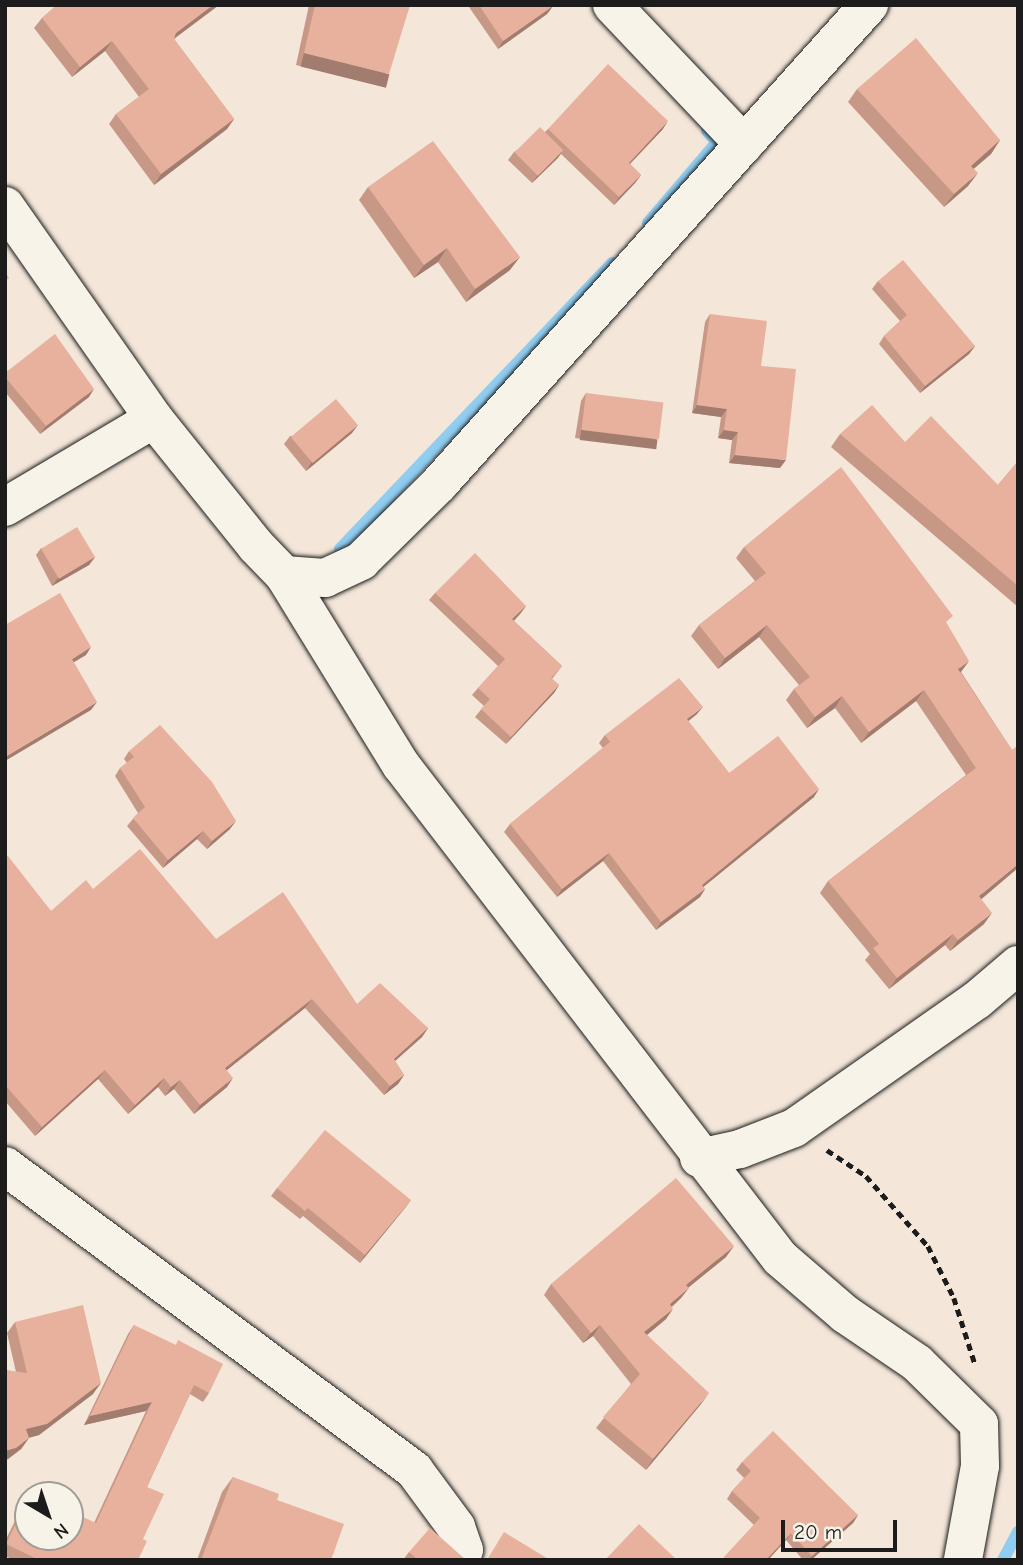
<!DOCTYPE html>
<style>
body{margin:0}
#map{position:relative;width:1023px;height:1565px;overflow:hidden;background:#f4e6d9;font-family:"Comic Neue",sans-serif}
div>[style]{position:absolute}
.stream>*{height:12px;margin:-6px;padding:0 6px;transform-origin:6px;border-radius:6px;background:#90cdf0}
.path>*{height:4.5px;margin-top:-2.25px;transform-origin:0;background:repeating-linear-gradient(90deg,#1c1c1c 0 7px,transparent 0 12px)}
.roads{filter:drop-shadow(0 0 2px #1c1c1c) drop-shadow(0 0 2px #1c1c1c)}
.minor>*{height:38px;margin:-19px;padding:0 19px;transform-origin:19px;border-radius:19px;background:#f7f3e8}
.wall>*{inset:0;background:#c89887}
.shaded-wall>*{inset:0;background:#a27c6e;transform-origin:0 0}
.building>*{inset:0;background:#e8b19d;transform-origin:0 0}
span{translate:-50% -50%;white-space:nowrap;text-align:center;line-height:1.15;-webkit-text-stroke:5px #f7f3e8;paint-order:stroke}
.frame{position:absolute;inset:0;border:7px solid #1c1c1c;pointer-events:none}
.north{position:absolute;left:14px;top:1481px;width:70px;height:70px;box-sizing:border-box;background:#f7f3e8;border:2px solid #9f9d96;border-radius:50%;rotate:141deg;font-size:19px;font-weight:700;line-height:28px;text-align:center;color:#1c1c1c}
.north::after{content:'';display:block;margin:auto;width:24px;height:32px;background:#1c1c1c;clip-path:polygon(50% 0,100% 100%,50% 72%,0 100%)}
.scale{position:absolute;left:781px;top:1520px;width:116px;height:32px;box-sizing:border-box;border:4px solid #1c1c1c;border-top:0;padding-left:9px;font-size:21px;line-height:24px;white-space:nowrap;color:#1c1c1c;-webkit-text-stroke:5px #f7f3e8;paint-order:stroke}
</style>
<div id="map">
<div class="stream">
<div style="left:648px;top:223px;width:106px;rotate:-49.6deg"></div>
<div style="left:717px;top:142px;width:15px;rotate:-132deg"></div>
<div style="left:340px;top:549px;width:395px;rotate:-46.4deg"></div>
<div style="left:1003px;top:1560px;width:32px;rotate:-62deg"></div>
</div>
<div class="path">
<div style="left:827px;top:1150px;width:47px;rotate:33.7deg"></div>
<div style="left:866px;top:1176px;width:94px;rotate:48.5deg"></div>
<div style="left:928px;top:1246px;width:58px;rotate:63.4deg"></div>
<div style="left:954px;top:1298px;width:69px;rotate:72.3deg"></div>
</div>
<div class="roads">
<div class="minor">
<div style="left:612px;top:5px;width:192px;rotate:46.5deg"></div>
<div style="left:5px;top:206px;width:260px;rotate:55deg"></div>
<div style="left:154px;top:419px;width:163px;rotate:51.2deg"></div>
<div style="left:256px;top:546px;width:40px;rotate:46deg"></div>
<div style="left:284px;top:575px;width:41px;rotate:4.2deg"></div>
<div style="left:325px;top:578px;width:40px;rotate:-25deg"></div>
<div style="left:361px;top:561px;width:110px;rotate:-44.6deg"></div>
<div style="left:439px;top:484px;width:644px;rotate:-48.09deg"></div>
<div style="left:5px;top:507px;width:173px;rotate:-30.6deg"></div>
<div style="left:284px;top:575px;width:223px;rotate:58.4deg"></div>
<div style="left:401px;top:765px;width:622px;rotate:52.45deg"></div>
<div style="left:780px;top:1258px;width:86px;rotate:40.7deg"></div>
<div style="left:845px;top:1314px;width:87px;rotate:34.2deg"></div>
<div style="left:917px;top:1363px;width:87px;rotate:44.5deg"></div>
<div style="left:979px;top:1424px;width:42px;rotate:88.6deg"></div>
<div style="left:980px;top:1466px;width:96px;rotate:100.3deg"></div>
<div style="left:699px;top:1158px;width:42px;rotate:-12.4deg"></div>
<div style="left:740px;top:1149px;width:58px;rotate:-21.3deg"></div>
<div style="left:794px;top:1128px;width:223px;rotate:-35deg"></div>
<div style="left:977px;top:1000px;width:54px;rotate:-40.5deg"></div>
<div style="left:5px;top:1166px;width:510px;rotate:36.62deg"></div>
<div style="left:414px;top:1470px;width:71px;rotate:53.6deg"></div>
<div style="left:456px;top:1527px;width:24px;rotate:71deg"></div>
<div style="left:464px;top:1550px;width:11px;rotate:112deg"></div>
</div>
</div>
<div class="wall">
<div style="clip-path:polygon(57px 5px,219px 5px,174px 39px,234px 119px,227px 129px,154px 185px,109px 124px,116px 114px,139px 97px,105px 51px,72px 77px,34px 28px,42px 18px)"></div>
<div style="clip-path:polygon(309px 5px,410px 5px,381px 86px,296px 65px)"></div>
<div style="clip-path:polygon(471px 5px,552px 5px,553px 6px,547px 14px,498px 49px,469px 7px)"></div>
<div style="clip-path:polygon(857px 89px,1000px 140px,991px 154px,974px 168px,968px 186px,944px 207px,848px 102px)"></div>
<div style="clip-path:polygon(548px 129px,663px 129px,630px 164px,641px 175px,635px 183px,614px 205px,561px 154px,532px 183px,508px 160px,514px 152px,545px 132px)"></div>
<div style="clip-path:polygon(368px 187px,510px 270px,466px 302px,438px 262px,414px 278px,359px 200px)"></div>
<div style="clip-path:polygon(878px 281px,975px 346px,969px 354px,920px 393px,879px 344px,884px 336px,900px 321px,872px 289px)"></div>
<div style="clip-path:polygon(710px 314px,761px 366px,780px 468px,729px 463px,732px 440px,718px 438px,721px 417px,692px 413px,705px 322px)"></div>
<div style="clip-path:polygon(5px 373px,89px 397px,40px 434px,5px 392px)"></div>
<div style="clip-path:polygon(586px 393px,657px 440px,652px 448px,575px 438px,581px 401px)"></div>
<div style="clip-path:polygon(352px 433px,306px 471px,284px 444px,290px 436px)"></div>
<div style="clip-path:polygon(840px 434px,905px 442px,998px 485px,1018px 461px,1018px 607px,831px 447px)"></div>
<div style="clip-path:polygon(744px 547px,947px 624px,961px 672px,1012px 750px,981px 899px,984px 924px,950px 951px,945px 945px,889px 989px,865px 960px,870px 954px,820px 893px,828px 881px,966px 775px,916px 701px,861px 743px,835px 708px,807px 728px,786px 700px,794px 689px,799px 685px,759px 637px,718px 669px,691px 636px,699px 625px,755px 581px,736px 558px)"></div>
<div style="clip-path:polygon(41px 548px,95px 557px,89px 565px,52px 586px,36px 555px)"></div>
<div style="clip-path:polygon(435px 593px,526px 606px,520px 614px,514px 621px,562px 666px,552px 679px,559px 685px,554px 693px,506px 744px,475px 717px,484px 706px,472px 695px,478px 688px,498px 666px,429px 600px)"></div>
<div style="clip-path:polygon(697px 714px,688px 721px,729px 773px,814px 797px,703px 887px,705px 889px,700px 897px,656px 930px,603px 861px,557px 897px,504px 832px,510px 824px,603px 748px,599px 743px,605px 735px)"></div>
<div style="clip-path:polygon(129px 751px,230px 829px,207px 849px,197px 839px,163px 868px,127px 826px,138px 813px,115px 776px,120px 768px,127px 763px,124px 759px)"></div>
<div style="clip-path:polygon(5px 858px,51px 911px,93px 889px,216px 939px,357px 1004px,428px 1028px,422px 1037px,395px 1061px,404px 1075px,398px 1084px,384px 1095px,305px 1008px,227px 1070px,227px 1087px,194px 1114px,174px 1089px,165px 1096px,158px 1087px,128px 1114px,98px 1079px,35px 1136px,5px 1101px)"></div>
<div style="clip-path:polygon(277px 1188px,411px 1200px,360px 1263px,303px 1216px,300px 1219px,271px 1196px)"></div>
<div style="clip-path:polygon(726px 1257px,689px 1287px,681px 1298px,672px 1307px,666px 1319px,647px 1335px,701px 1404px,646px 1470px,596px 1428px,631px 1384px,593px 1336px,583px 1343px,544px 1295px,551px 1284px)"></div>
<div style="clip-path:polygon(15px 1322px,93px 1394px,39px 1435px,29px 1438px,21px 1449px,8px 1459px,5px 1460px,5px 1370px,16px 1372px,7px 1333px)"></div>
<div style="clip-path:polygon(134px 1325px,209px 1393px,203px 1402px,190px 1394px,147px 1487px,143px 1539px,138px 1560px,14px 1560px,5px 1556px,5px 1541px,25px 1501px,28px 1496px,28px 1537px,94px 1523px,146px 1411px,84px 1425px,128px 1334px)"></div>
<div style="clip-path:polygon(742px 1462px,858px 1515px,853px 1523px,811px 1560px,803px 1560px,786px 1540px,768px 1560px,722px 1560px,754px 1525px,727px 1499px,732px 1491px,744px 1478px,736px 1470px)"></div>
<div style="clip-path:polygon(233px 1477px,277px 1500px,331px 1560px,197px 1560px,222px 1492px)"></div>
<div style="clip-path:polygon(409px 1552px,466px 1560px,403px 1560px)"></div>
</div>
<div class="shaded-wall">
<div style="clip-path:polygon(213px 5px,219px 5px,168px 43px,176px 33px)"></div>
<div style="clip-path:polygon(553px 6px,547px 14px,498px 49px,503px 41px)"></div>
<div style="clip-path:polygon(112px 41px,105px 51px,72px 77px,80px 67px)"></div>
<div style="left:304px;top:53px;width:88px;height:14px;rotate:14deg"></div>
<div style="clip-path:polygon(234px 119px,227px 129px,154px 185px,161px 174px)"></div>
<div style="clip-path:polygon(668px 121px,663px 129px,623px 171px,629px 163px)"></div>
<div style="clip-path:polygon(1000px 140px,991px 154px,962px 179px,971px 166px)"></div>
<div style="clip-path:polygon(563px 150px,558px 158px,532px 183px,537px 176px)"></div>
<div style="clip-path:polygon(978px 173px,968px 186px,944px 207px,954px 194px)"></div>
<div style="clip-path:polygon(641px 175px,635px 183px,614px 205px,619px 197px)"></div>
<div style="clip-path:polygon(447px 248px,438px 262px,414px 278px,424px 265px)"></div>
<div style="clip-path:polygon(520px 257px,510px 270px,466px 302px,475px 289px)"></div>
<div style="clip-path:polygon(975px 346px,969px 354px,920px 393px,925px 386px)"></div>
<div style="clip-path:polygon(94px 389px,89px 397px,40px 434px,46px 426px)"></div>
<div style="clip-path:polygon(697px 405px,727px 409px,721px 417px,692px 413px)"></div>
<div style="clip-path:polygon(358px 425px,352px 433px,306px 471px,311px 463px)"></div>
<div style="left:581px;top:430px;width:77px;height:10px;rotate:7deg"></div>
<div style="clip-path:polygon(724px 430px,738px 432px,732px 440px,718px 438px)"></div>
<div style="clip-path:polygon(735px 455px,786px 460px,780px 468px,729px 463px)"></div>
<div style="clip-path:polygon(95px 557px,89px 565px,52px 586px,58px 578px)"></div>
<div style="clip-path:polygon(526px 606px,520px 614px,507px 627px,512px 619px)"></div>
<div style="clip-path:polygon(767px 625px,759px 637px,718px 669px,725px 658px)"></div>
<div style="clip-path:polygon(91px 647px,86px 655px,66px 667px,72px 659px)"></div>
<div style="clip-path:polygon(969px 661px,961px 672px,950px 680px,958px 669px)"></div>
<div style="clip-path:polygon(559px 685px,554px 693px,506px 744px,511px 737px)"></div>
<div style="clip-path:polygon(924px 690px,916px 701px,861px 743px,869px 732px)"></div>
<div style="clip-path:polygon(842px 696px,835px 708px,807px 728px,815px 717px)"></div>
<div style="clip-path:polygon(97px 702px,91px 710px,5px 761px,5px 757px)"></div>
<div style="clip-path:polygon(703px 707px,697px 714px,681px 727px,687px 719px)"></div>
<div style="clip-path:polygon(819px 789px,814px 797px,696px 893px,702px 885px)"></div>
<div style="clip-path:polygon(236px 821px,230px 829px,207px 849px,212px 841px)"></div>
<div style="clip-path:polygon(203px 831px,197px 839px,163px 868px,168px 860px)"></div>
<div style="clip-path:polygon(609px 853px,603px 861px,557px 897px,562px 889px)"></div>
<div style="clip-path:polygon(1018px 864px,1018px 868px,971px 908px,979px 896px)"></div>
<div style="clip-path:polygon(705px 889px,700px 897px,656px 930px,661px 922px)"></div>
<div style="clip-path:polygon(992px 913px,984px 924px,950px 951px,958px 940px)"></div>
<div style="clip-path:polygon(953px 934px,945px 945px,889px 989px,897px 978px)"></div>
<div style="clip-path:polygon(312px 999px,305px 1008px,218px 1077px,225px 1068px)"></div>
<div style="clip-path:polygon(428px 1028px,422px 1037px,387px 1068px,394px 1059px)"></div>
<div style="clip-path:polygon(105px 1070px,98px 1079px,35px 1136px,42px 1127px)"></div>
<div style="clip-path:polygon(404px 1075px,398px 1084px,384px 1095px,390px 1086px)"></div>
<div style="clip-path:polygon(164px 1078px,158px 1087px,128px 1114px,135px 1105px)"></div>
<div style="clip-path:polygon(233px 1078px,227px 1087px,194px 1114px,200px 1105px)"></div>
<div style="clip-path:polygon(180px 1080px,174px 1089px,165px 1096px,171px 1087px)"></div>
<div style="clip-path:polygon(411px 1200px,405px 1208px,360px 1263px,365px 1255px)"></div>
<div style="clip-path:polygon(734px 1246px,726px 1257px,679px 1295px,686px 1285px)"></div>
<div style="clip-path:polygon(689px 1288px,681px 1298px,662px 1315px,670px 1304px)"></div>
<div style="clip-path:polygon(673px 1309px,666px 1319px,637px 1343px,644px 1332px)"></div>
<div style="clip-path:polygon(600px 1325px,593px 1336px,583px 1343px,591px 1333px)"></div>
<div style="clip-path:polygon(101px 1383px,93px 1394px,39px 1435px,19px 1440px,26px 1429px)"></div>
<div style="clip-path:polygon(709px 1393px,701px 1404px,646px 1470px,653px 1459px)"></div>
<div style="clip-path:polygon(152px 1402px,146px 1411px,84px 1425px,90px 1416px)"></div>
<div style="clip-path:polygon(29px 1438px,21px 1449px,8px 1459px,5px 1460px,5px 1451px)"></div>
<div style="clip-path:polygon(858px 1515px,853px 1523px,811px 1560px,809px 1560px,812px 1556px)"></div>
<div style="clip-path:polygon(791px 1533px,786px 1540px,768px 1560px,766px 1560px)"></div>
</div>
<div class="building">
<div style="clip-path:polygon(57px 5px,213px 5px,176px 33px,174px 39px,234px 119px,161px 174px,116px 114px,149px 89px,112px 41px,80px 67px,42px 18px)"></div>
<div style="clip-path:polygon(315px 5px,410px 5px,389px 74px,304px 53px)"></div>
<div style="clip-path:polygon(479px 5px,552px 5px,553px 6px,503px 41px)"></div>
<div style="clip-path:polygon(916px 38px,1000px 140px,971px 166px,978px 173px,954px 194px,857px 89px)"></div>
<div style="clip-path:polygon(608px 64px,668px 121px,629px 163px,641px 175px,619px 197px,548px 129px)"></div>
<div style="left:540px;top:127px;width:33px;height:36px;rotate:45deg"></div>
<div style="clip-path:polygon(433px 141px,520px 257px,475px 289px,447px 248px,424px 265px,368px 187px)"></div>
<div style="clip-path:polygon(903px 260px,975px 346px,925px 386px,884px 336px,907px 315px,878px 281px)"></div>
<div style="clip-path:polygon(5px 272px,9px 278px,5px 281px)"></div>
<div style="clip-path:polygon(710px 314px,767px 321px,761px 366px,796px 369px,786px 460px,735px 455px,738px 432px,724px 430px,727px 409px,697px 405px)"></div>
<div style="clip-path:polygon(55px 334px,94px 389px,46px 426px,5px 377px,5px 373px)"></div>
<div style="left:586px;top:393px;width:78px;height:37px;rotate:7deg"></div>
<div style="left:336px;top:399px;width:34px;height:59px;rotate:50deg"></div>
<div style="clip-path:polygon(872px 405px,905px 442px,931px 416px,998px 485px,1018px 461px,1018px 586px,840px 434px)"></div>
<div style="clip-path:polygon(841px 467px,953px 616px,946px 622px,969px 661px,958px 669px,1012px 750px,1018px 745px,1018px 864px,979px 896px,992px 913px,958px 940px,953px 934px,897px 978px,873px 948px,879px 944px,828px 881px,976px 768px,924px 690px,869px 732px,842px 696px,815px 717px,794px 689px,810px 677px,767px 625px,725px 658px,699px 625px,766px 573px,744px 547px)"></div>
<div style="left:77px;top:527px;width:35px;height:42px;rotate:59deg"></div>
<div style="clip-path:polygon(475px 553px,526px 606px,512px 619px,562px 666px,551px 678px,559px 685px,511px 737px,481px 709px,490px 699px,478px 688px,505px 659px,435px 593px)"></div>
<div style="clip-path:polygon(60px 593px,91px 647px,72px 659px,97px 702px,5px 757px,5px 625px)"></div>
<div style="clip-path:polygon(679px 678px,703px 707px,687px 719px,729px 773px,778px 736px,819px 789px,702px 885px,705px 889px,661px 922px,609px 853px,562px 889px,510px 824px,610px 742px,605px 735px)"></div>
<div style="clip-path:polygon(160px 725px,212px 782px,236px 821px,212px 841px,203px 831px,168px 860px,133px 818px,145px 807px,120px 768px,134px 757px,129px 751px)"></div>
<div style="clip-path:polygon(140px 849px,216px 939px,283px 892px,357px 1004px,380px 983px,428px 1028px,394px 1059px,404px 1075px,390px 1086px,312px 999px,225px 1068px,233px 1078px,200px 1105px,180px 1080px,171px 1087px,164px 1078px,135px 1105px,105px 1070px,42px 1127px,5px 1085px,5px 858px,8px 856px,51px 911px,86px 880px,93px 889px)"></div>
<div style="clip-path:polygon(325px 1130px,411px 1200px,365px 1255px,308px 1208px,305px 1211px,277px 1188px)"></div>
<div style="clip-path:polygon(676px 1178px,734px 1246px,686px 1285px,689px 1288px,670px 1304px,673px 1309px,644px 1332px,709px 1393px,653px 1459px,603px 1417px,640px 1374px,600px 1325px,591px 1333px,551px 1284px)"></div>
<div style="clip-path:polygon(83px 1305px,101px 1383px,47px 1424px,26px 1429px,29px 1438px,16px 1448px,5px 1451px,5px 1370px,27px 1373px,15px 1322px)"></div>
<div style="clip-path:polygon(134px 1325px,176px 1345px,178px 1340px,223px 1364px,209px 1393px,194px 1385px,147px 1487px,164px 1494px,143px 1539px,147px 1541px,138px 1560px,39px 1560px,6px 1544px,28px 1498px,28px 1537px,70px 1537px,70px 1511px,96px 1523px,152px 1402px,90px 1416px)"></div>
<div style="clip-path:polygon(773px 1431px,858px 1515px,812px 1556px,791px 1533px,766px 1560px,727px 1560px,724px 1557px,760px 1518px,732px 1491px,751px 1471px,742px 1462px)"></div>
<div style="clip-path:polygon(233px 1477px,279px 1494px,277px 1500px,344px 1524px,331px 1560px,201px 1560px)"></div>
<div style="clip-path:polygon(639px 1524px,677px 1560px,605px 1560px)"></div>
<div style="clip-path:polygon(430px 1528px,466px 1560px,418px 1560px,409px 1552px)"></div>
<div style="clip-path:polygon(504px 1532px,550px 1560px,487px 1560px)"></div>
</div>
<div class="frame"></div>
<div class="north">N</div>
<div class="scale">20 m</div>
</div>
